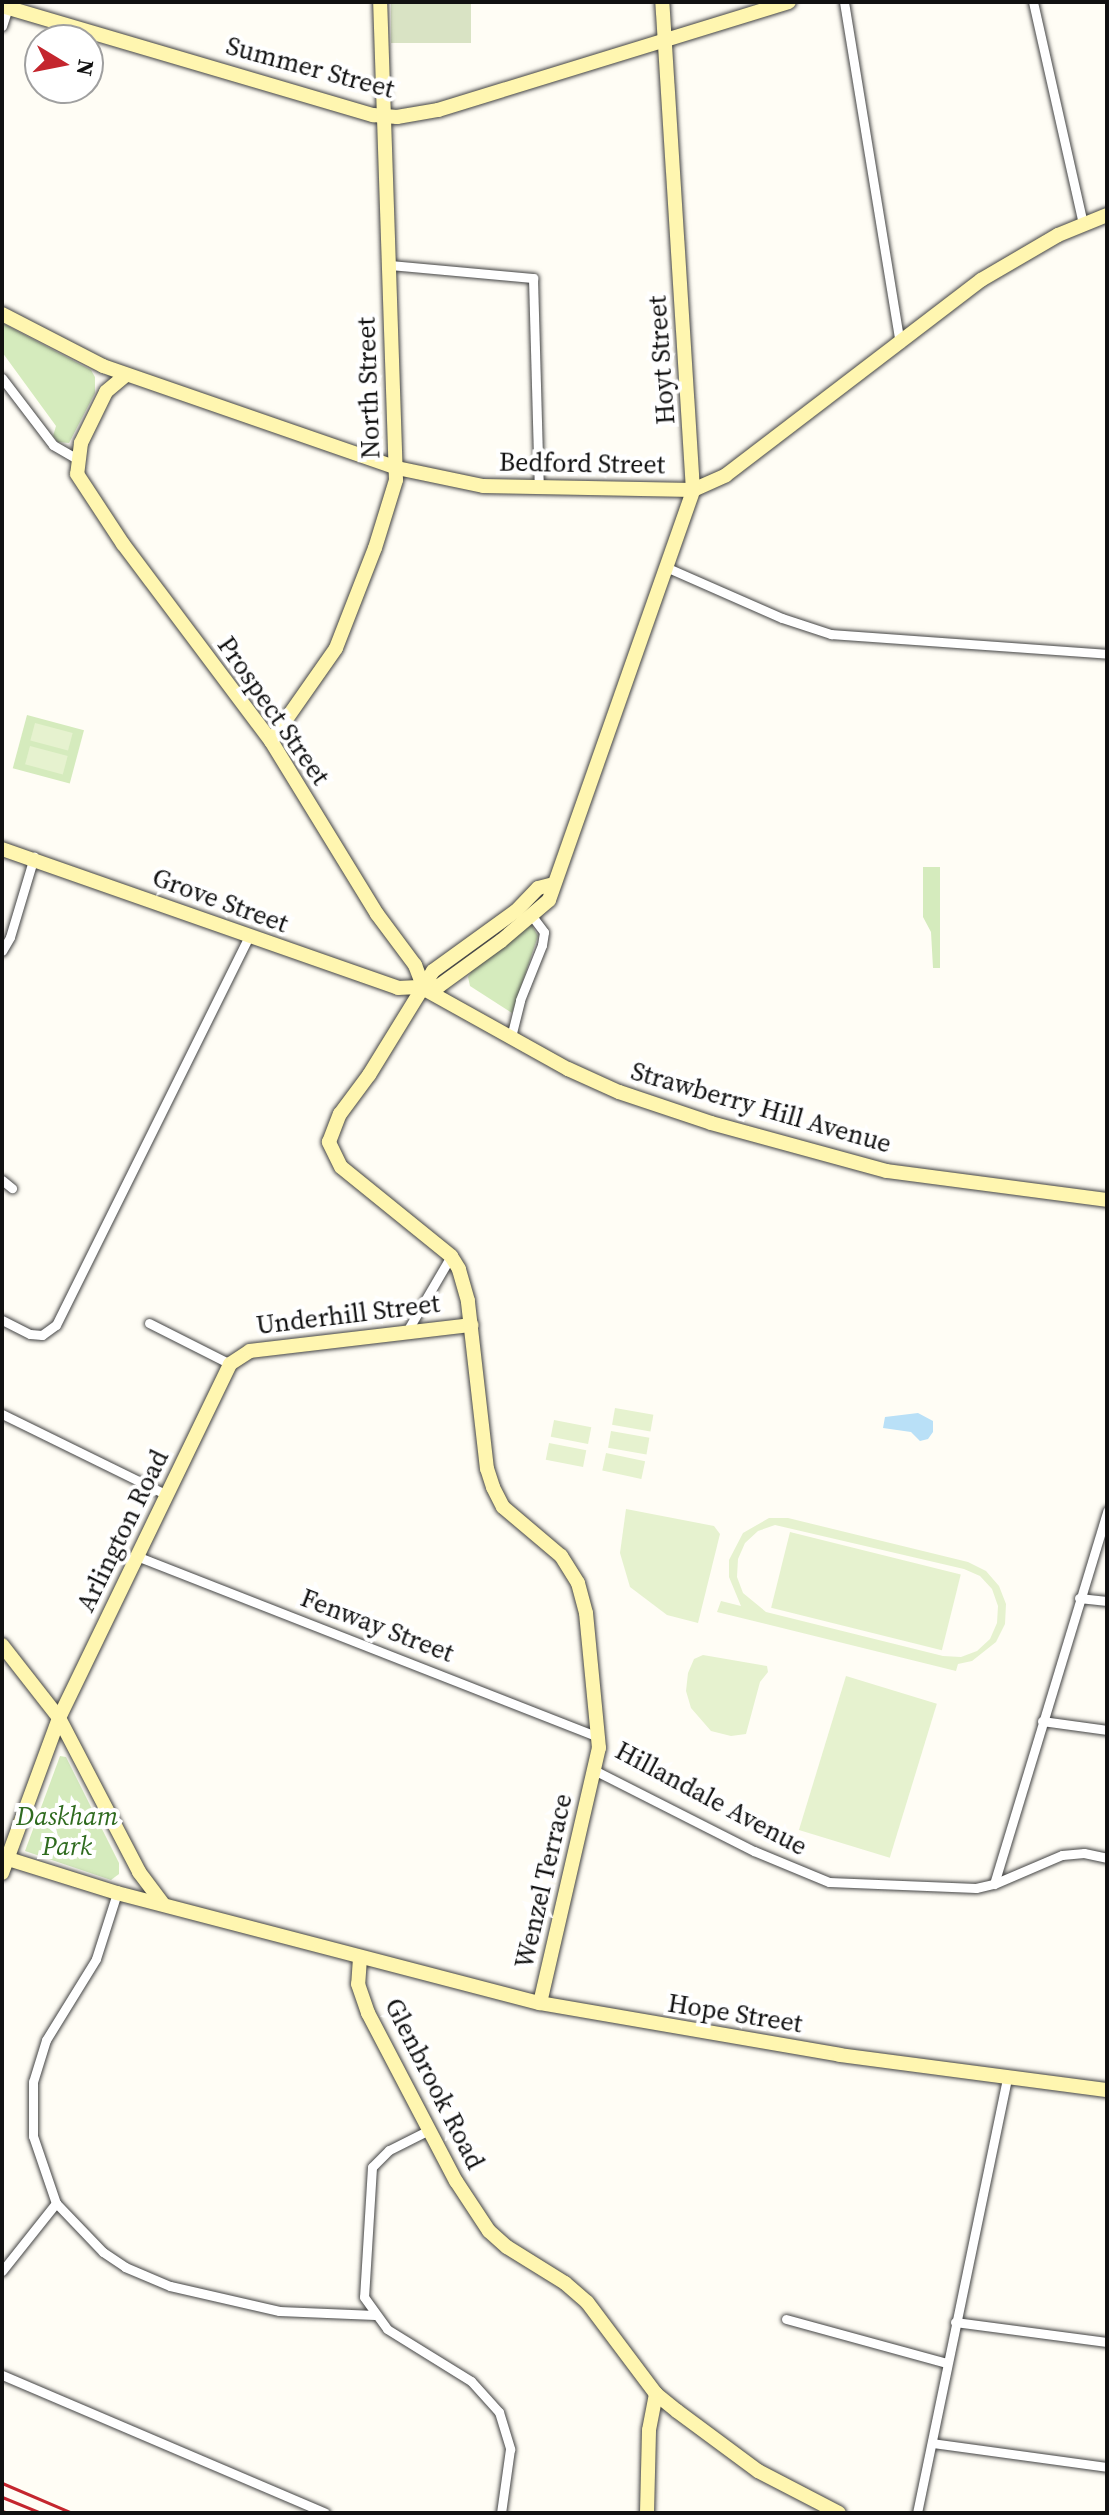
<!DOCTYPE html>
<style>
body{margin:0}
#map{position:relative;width:1109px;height:2515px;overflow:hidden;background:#fffdf5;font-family:"Source Serif 4",serif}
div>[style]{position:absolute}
.green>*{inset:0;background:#d5ebbd;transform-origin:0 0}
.cemetery>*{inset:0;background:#d9e3c4;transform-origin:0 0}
.pitch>*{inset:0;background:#e6f2cf;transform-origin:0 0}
.water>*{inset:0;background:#b9e0f7}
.roads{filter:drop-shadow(0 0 2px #444) drop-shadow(0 0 2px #444)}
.street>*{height:9px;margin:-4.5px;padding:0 4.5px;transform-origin:4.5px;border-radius:4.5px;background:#fff}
.secondary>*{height:14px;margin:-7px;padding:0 7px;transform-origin:7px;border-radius:7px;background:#fff6b0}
.rail>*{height:3px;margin:-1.5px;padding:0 1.5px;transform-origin:1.5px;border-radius:1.5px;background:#c4262e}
span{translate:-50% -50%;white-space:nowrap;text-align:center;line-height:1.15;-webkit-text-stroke:8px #fff;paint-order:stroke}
.street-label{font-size:26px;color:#111}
.park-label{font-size:26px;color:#2f6b1f;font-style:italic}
.frame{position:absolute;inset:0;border:4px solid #111;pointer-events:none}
.north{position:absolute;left:24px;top:24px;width:80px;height:80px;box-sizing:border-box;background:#fff;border:2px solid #a0a0a0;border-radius:50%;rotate:100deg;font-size:22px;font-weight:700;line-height:32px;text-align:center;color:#111}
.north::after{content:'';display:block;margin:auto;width:28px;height:36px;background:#c4262e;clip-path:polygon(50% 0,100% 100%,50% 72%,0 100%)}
</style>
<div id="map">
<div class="green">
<div style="clip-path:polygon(2px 323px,91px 370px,95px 377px,95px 393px,69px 443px,58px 442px,53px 436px,56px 426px,2px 352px)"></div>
<div style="left:27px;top:715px;width:59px;height:55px;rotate:15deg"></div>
<div style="clip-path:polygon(923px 867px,940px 867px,940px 968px,933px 968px,931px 932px,923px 917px)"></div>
<div style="clip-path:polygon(531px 924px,538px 936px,512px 1013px,470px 986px,468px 977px,473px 969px)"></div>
<div style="clip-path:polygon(60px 1756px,66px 1757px,119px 1863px,119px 1874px,111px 1880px,25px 1851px)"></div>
</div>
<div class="cemetery">
<div style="left:391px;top:2px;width:80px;height:41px"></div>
</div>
<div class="pitch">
<div style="left:35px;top:723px;width:39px;height:18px;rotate:15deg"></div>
<div style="left:30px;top:746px;width:39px;height:19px;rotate:15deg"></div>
<div style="left:615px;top:1408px;width:39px;height:17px;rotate:10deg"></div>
<div style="left:554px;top:1420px;width:38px;height:17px;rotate:11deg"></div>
<div style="left:611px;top:1431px;width:39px;height:17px;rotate:10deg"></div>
<div style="left:549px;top:1443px;width:38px;height:17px;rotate:11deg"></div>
<div style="left:606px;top:1453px;width:40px;height:18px;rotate:12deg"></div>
<div style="clip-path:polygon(626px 1509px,714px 1526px,720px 1534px,698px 1623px,667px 1615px,630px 1587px,620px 1553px)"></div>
<div style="clip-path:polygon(evenodd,769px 1518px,788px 1518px,968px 1562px,986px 1571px,999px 1586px,1006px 1604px,1005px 1624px,996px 1642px,972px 1661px,958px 1664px,956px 1671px,717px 1612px,721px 1601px,741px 1606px,729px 1577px,729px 1560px,743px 1533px,769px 1518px,775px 1525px,964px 1569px,980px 1576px,992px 1589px,998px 1606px,997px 1623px,990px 1639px,977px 1651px,961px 1657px,943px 1656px,766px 1612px,743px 1593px,737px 1577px,738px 1559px,745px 1543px,758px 1531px,775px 1525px)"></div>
<div style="left:790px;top:1532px;width:176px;height:78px;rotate:14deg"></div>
<div style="clip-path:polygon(703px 1655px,767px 1666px,768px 1672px,760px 1682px,746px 1734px,731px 1736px,711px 1731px,691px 1708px,686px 1691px,688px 1673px,694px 1659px)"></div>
<div style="left:846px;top:1676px;width:95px;height:161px;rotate:17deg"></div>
</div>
<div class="water">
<div style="clip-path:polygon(918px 1413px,933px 1421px,933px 1432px,928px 1439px,920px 1441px,911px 1432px,883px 1428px,885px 1417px)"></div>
</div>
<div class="roads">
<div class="street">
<div style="left:844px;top:2px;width:346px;rotate:80.7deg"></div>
<div style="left:1033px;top:2px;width:227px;rotate:77.3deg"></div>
<div style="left:2px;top:26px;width:19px;rotate:-72deg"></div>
<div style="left:389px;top:265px;width:145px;rotate:5.2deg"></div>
<div style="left:533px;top:278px;width:210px;rotate:88.4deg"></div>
<div style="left:2px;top:378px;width:84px;rotate:52.7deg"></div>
<div style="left:53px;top:445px;width:28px;rotate:30deg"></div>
<div style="left:668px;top:568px;width:124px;rotate:23.7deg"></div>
<div style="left:782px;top:618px;width:52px;rotate:18.1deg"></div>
<div style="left:831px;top:634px;width:277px;rotate:4.1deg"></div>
<div style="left:2px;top:951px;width:16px;rotate:-60deg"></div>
<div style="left:10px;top:937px;width:84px;rotate:-73.3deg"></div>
<div style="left:511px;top:1037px;width:38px;rotate:-76deg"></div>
<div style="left:520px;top:1000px;width:59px;rotate:-68.2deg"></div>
<div style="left:542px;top:945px;width:13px;rotate:-81deg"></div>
<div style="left:544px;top:932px;width:21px;rotate:-127deg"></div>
<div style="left:2px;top:1180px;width:13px;rotate:39deg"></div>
<div style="left:2px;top:1320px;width:31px;rotate:27deg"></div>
<div style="left:30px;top:1334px;width:12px;rotate:5deg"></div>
<div style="left:42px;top:1335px;width:17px;rotate:-36deg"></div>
<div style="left:56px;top:1325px;width:432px;rotate:-63.6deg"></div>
<div style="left:149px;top:1323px;width:91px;rotate:26.8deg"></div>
<div style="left:406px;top:1333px;width:89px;rotate:-59.7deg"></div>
<div style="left:2px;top:1414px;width:184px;rotate:26.1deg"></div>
<div style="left:139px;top:1557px;width:494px;rotate:21.4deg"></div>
<div style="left:1079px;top:1598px;width:28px;rotate:6deg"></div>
<div style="left:1042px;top:1721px;width:66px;rotate:7.9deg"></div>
<div style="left:594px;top:1770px;width:179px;rotate:26.9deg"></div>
<div style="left:754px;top:1851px;width:81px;rotate:22.5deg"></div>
<div style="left:829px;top:1882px;width:147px;rotate:2.3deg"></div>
<div style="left:976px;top:1888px;width:18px;rotate:-13deg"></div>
<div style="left:994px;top:1884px;width:74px;rotate:-23.1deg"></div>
<div style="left:1062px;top:1855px;width:22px;rotate:-5deg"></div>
<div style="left:1084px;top:1853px;width:24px;rotate:12deg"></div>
<div style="left:994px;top:1884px;width:390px;rotate:-73.1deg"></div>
<div style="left:117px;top:1893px;width:69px;rotate:107.7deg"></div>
<div style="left:96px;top:1959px;width:95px;rotate:121.7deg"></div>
<div style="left:46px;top:2040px;width:44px;rotate:107.2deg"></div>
<div style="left:33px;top:2082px;width:54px;rotate:90deg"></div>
<div style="left:33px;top:2136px;width:71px;rotate:71.1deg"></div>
<div style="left:56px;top:2203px;width:68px;rotate:46.2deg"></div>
<div style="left:103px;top:2252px;width:27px;rotate:34deg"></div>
<div style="left:125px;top:2267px;width:49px;rotate:22.9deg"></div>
<div style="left:170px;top:2286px;width:112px;rotate:12.9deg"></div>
<div style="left:279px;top:2311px;width:96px;rotate:2.4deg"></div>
<div style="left:429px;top:2130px;width:45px;rotate:153.4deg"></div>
<div style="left:389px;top:2150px;width:24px;rotate:135deg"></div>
<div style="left:372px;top:2167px;width:130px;rotate:93.5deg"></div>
<div style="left:364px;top:2297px;width:39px;rotate:54deg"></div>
<div style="left:387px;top:2329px;width:99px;rotate:31.8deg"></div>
<div style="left:471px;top:2381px;width:42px;rotate:47.9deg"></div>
<div style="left:499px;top:2412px;width:39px;rotate:73deg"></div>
<div style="left:510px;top:2449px;width:65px;rotate:98deg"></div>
<div style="left:2px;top:2271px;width:87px;rotate:-51.5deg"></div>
<div style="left:786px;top:2319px;width:167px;rotate:15.3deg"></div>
<div style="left:955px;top:2322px;width:153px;rotate:7.5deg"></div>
<div style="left:2px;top:2375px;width:351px;rotate:23.1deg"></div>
<div style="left:932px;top:2443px;width:177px;rotate:7.8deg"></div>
<div style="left:917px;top:2513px;width:443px;rotate:-78.3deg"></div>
</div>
<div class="secondary">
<div style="left:2px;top:6px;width:387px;rotate:16.4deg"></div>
<div style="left:373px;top:115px;width:24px;rotate:5deg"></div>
<div style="left:397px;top:117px;width:42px;rotate:-9.7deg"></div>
<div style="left:438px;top:110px;width:367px;rotate:-17.1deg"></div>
<div style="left:2px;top:314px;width:114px;rotate:27.2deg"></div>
<div style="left:103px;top:366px;width:311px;rotate:19.1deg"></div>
<div style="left:397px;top:468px;width:88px;rotate:11.8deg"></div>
<div style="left:483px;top:486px;width:210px;rotate:1.1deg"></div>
<div style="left:693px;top:490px;width:36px;rotate:-24deg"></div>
<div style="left:726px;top:475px;width:321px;rotate:-37.4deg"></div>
<div style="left:981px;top:280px;width:89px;rotate:-30.3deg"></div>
<div style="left:1058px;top:235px;width:53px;rotate:-22.2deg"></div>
<div style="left:126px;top:375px;width:26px;rotate:140deg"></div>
<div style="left:106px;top:392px;width:57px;rotate:116.1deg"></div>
<div style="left:81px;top:443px;width:31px;rotate:97deg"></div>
<div style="left:77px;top:474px;width:84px;rotate:56.7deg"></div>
<div style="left:123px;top:544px;width:246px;rotate:53.1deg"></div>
<div style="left:271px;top:741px;width:203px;rotate:58.5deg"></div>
<div style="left:377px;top:914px;width:64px;rotate:53.3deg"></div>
<div style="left:415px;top:965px;width:26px;rotate:69deg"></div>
<div style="left:271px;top:741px;width:113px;rotate:-55deg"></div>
<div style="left:336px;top:648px;width:107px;rotate:-68.7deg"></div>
<div style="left:375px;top:548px;width:71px;rotate:-72.8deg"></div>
<div style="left:396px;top:480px;width:478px;rotate:-91.9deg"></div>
<div style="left:2px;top:849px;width:420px;rotate:19.3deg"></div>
<div style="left:398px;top:988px;width:41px;rotate:-2.8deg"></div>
<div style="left:439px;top:986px;width:77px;rotate:-36deg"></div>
<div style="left:501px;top:941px;width:63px;rotate:-40.5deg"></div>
<div style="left:549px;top:900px;width:435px;rotate:-70.6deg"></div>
<div style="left:693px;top:490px;width:489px;rotate:-93.6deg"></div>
<div style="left:424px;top:989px;width:165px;rotate:29.1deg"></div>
<div style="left:568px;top:1069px;width:56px;rotate:24.3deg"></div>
<div style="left:619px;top:1092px;width:97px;rotate:18.6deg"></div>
<div style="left:711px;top:1123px;width:182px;rotate:15.3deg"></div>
<div style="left:887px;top:1171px;width:222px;rotate:7.5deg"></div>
<div style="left:2px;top:1645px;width:93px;rotate:52deg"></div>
<div style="left:59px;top:1718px;width:174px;rotate:62.5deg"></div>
<div style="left:139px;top:1872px;width:39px;rotate:53deg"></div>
<div style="left:2px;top:1857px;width:121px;rotate:17.4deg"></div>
<div style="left:117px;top:1893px;width:437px;rotate:14.6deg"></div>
<div style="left:540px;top:2003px;width:304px;rotate:9.8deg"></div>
<div style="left:840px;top:2055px;width:269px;rotate:7.5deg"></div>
<div style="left:2px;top:1873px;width:165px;rotate:-69.8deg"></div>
<div style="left:59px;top:1718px;width:393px;rotate:-64.2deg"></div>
<div style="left:230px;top:1364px;width:24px;rotate:-33deg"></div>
<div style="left:250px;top:1351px;width:223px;rotate:-6.7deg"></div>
<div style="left:360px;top:1958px;width:26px;rotate:94deg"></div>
<div style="left:358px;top:1984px;width:31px;rotate:71deg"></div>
<div style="left:368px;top:2013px;width:190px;rotate:62.4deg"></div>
<div style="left:456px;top:2181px;width:60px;rotate:56.6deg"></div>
<div style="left:489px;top:2231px;width:24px;rotate:42deg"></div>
<div style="left:507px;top:2247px;width:68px;rotate:31.8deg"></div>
<div style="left:565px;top:2283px;width:29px;rotate:41deg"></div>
<div style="left:587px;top:2302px;width:115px;rotate:53.1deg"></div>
<div style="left:656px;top:2394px;width:27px;rotate:39deg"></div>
<div style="left:677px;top:2411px;width:101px;rotate:36.5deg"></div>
<div style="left:758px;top:2471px;width:91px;rotate:27.4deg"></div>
<div style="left:540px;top:2003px;width:262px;rotate:-77deg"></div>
<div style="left:599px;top:1748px;width:136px;rotate:-95.5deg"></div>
<div style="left:586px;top:1613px;width:31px;rotate:-105deg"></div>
<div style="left:578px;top:1583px;width:32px;rotate:-122deg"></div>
<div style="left:561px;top:1556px;width:76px;rotate:-139.8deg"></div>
<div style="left:503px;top:1507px;width:22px;rotate:-117deg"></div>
<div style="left:493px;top:1487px;width:19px;rotate:-108deg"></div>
<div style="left:487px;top:1469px;width:169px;rotate:-96.5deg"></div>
<div style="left:468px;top:1301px;width:33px;rotate:-106deg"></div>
<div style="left:459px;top:1269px;width:15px;rotate:-122deg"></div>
<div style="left:451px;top:1256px;width:141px;rotate:-141deg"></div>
<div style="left:341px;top:1167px;width:28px;rotate:-116deg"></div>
<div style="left:329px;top:1142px;width:30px;rotate:-69deg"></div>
<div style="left:340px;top:1114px;width:49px;rotate:-53.4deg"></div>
<div style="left:369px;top:1075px;width:122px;rotate:-58.4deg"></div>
<div style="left:433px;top:971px;width:102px;rotate:-35.9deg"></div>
<div style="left:516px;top:911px;width:32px;rotate:-46deg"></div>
<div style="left:538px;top:888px;width:16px;rotate:-14deg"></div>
<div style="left:647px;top:2513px;width:83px;rotate:-88.6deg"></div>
<div style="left:649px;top:2430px;width:37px;rotate:-79deg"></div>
</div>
</div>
<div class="rail">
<div style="left:2px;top:2483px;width:76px;rotate:23.2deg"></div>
<div style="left:2px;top:2497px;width:42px;rotate:22.3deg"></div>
<div style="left:2px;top:2511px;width:6px;rotate:18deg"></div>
</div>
<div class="street-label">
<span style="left:310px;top:68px;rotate:15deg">Summer Street</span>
<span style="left:662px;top:360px;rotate:-94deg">Hoyt Street</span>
<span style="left:369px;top:388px;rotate:-92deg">North Street</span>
<span style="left:582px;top:464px;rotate:1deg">Bedford Street</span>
<span style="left:273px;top:711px;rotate:55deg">Prospect Street</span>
<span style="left:220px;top:901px;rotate:20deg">Grove Street</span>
<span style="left:761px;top:1108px;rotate:16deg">Strawberry Hill Avenue</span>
<span style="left:348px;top:1315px;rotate:-7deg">Underhill Street</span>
<span style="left:123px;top:1531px;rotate:-64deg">Arlington Road</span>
<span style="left:377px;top:1626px;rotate:21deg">Fenway Street</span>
<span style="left:711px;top:1799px;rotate:28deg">Hillandale Avenue</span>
<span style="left:544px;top:1881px;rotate:-77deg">Wenzel Terrace</span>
<span style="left:735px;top:2014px;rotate:9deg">Hope Street</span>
<span style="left:434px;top:2084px;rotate:63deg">Glenbrook Road</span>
</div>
<div class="park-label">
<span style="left:67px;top:1832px">Daskham<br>Park</span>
</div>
<div class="frame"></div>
<div class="north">N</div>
</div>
